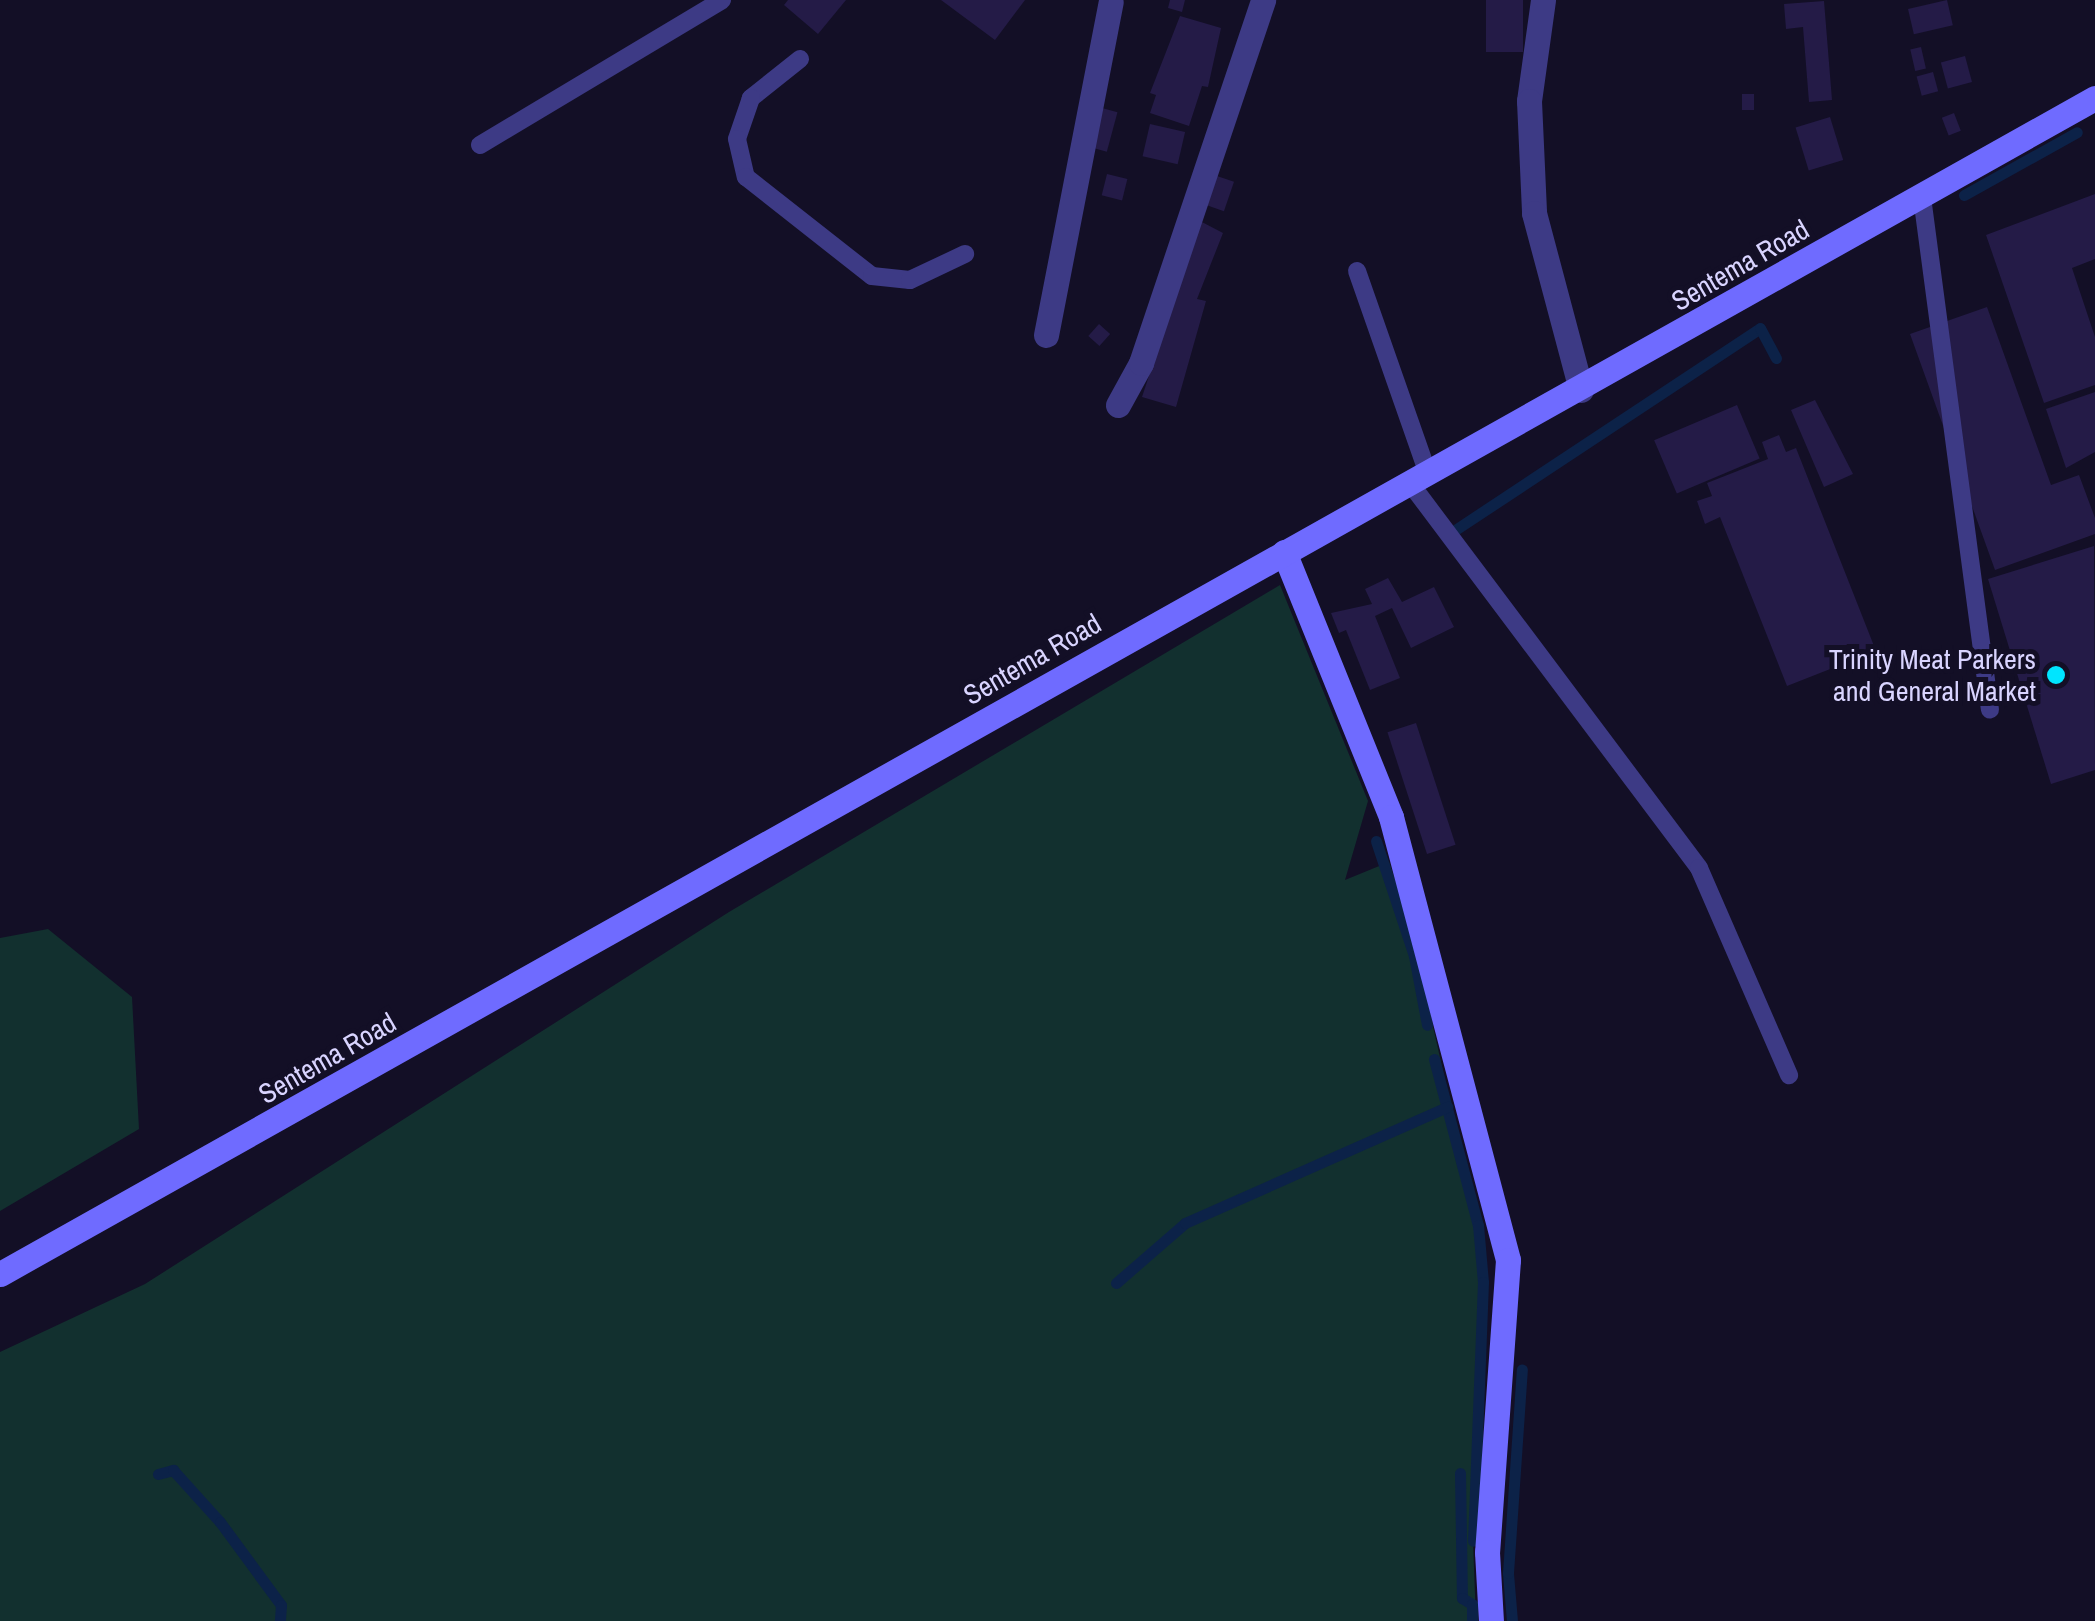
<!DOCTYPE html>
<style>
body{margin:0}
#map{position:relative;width:2095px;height:1621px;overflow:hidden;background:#130f26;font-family:"Archivo Narrow",sans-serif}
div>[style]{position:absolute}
.green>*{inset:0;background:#12302f}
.stream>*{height:11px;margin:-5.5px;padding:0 5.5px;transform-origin:5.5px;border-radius:5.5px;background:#0c2248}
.building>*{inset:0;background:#241b47;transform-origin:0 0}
.lane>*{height:18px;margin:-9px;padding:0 9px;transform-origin:9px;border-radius:9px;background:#3d3a85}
.street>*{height:25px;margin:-12.5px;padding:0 12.5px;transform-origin:12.5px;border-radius:12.5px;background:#3d3a85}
.secondary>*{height:25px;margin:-12.5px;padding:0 12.5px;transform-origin:12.5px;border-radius:12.5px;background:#6f6bff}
.dots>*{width:28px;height:28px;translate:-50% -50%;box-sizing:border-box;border:5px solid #130f26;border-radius:50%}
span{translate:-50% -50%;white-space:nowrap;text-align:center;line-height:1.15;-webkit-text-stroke:10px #130f26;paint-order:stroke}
.street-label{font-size:28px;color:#d9d4ff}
.poi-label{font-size:28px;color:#d9d4ff}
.right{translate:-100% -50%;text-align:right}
</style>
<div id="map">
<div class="green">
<div style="clip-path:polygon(1280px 585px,1368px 801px,1345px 880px,1389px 862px,1412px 934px,1478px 1225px,1484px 1375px,1473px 1541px,1476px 1621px,0 1621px,0 1352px,145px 1284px,729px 912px)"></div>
<div style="clip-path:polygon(48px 929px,132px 997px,139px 1129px,0 1211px,0 938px)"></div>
</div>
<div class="stream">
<div style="left:1964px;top:195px;width:129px;rotate:-29.1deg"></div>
<div style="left:1452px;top:532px;width:369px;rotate:-33.5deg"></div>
<div style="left:1760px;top:328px;width:34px;rotate:62deg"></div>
<div style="left:1376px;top:841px;width:121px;rotate:71.7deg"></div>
<div style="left:1414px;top:956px;width:70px;rotate:79.3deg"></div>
<div style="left:1434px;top:1059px;width:172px;rotate:75.2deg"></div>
<div style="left:1478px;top:1225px;width:57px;rotate:85deg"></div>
<div style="left:1483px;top:1282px;width:259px;rotate:92.2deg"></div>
<div style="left:1116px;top:1283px;width:91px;rotate:-41deg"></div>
<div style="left:1185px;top:1223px;width:287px;rotate:-23.9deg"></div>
<div style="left:1460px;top:1473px;width:125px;rotate:89.1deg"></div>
<div style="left:1462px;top:1598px;width:12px;rotate:31deg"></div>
<div style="left:1472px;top:1604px;width:17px;rotate:90deg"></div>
<div style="left:158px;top:1474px;width:16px;rotate:-15deg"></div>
<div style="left:173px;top:1470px;width:70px;rotate:47.9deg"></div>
<div style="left:220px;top:1522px;width:103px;rotate:53.7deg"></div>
<div style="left:281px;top:1605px;width:16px;rotate:94deg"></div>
<div style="left:1512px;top:1621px;width:48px;rotate:-94.8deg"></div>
<div style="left:1508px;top:1573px;width:204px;rotate:-86.1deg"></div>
</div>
<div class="building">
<div style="clip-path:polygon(788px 0,846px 0,818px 34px,784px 5px)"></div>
<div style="clip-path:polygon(941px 0,1025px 0,995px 40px)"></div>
<div style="clip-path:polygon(1170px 0,1185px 0,1182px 12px,1168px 8px)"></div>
<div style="left:1486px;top:0;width:37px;height:52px"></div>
<div style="left:1947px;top:0;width:26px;height:40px;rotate:77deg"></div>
<div style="clip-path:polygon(1824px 1px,1832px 100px,1809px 102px,1803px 27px,1786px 29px,1784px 4px)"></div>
<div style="clip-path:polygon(1180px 16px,1221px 28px,1208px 87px,1202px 86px,1189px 126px,1150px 113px,1156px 95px,1150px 93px)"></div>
<div style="left:1921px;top:47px;width:22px;height:11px;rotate:77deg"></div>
<div style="left:1965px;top:56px;width:27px;height:25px;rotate:75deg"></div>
<div style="left:1933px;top:72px;width:20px;height:17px;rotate:75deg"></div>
<div style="left:1742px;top:94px;width:12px;height:16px"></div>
<div style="left:1102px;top:108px;width:16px;height:41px;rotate:15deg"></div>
<div style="left:1954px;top:113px;width:19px;height:13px;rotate:69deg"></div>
<div style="left:1830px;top:117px;width:45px;height:36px;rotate:73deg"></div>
<div style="left:1150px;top:124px;width:36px;height:33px;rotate:13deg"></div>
<div style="left:1107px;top:174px;width:21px;height:22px;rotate:14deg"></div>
<div style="left:1217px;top:176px;width:18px;height:31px;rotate:19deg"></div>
<div style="clip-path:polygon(2095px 194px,2095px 259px,2072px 268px,2095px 337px,2095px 385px,2044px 403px,1986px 235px)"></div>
<div style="clip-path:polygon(1200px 221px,1223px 233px,1197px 299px,1206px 301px,1176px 407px,1142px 397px)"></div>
<div style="clip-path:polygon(1987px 307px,2051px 485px,2079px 475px,2095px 518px,2095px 534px,1995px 570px,1910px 334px)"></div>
<div style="left:1099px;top:324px;width:15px;height:16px;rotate:42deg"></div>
<div style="clip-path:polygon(2095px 392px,2095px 452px,2066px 468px,2046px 409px)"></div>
<div style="clip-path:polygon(1815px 400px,1853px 474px,1824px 487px,1791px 410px)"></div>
<div style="left:1737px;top:405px;width:58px;height:90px;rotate:67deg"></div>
<div style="clip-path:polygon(1779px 435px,1786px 452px,1796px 448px,1876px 651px,1787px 686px,1720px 517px,1705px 524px,1697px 501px,1712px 496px,1707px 483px,1768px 459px,1762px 442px)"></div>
<div style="clip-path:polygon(2094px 546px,2095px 770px,2051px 784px,1988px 579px)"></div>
<div style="clip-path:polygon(1388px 578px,1402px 602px,1434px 587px,1454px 627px,1411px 648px,1392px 608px,1375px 616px,1400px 678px,1370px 690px,1346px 630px,1339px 633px,1331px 613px,1372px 604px,1365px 589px)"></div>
<div style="left:1416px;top:723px;width:128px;height:30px;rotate:72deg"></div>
</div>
<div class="lane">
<div style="left:800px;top:59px;width:63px;rotate:141.5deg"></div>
<div style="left:751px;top:98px;width:43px;rotate:108.9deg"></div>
<div style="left:737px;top:139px;width:39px;rotate:77deg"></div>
<div style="left:746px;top:177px;width:160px;rotate:38.2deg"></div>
<div style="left:872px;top:276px;width:38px;rotate:6deg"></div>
<div style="left:910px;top:280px;width:61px;rotate:-25.3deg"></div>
<div style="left:480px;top:145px;width:282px;rotate:-30.9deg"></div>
<div style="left:1922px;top:197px;width:517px;rotate:82.45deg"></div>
<div style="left:1357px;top:271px;width:215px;rotate:70.7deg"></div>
<div style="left:1410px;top:483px;width:481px;rotate:53.1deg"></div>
<div style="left:1699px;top:868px;width:226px;rotate:66.5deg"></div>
</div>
<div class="street">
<div style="left:1543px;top:0;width:102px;rotate:97.9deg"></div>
<div style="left:1529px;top:101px;width:112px;rotate:87.4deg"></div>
<div style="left:1534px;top:213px;width:183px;rotate:75.1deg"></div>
<div style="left:1046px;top:335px;width:339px;rotate:-79deg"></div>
<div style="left:1118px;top:405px;width:48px;rotate:-61.3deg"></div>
<div style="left:1141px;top:363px;width:383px;rotate:-71.4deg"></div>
</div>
<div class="secondary">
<div style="left:1284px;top:552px;width:286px;rotate:68deg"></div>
<div style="left:1391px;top:817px;width:458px;rotate:75.2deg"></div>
<div style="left:1508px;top:1260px;width:293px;rotate:94.1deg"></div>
<div style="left:1487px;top:1552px;width:69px;rotate:86.7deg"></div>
<div style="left:0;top:1274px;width:2402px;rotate:-29.31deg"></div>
</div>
<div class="dots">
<div style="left:2056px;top:675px;background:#00e5ff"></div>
</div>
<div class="street-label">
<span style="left:1740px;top:265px;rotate:-30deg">Sentema Road</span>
<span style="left:1032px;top:659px;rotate:-30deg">Sentema Road</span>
<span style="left:327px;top:1058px;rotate:-30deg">Sentema Road</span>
</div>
<div class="poi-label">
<span class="right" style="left:2036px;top:675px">Trinity Meat Parkers<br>and General Market</span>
</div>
</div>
